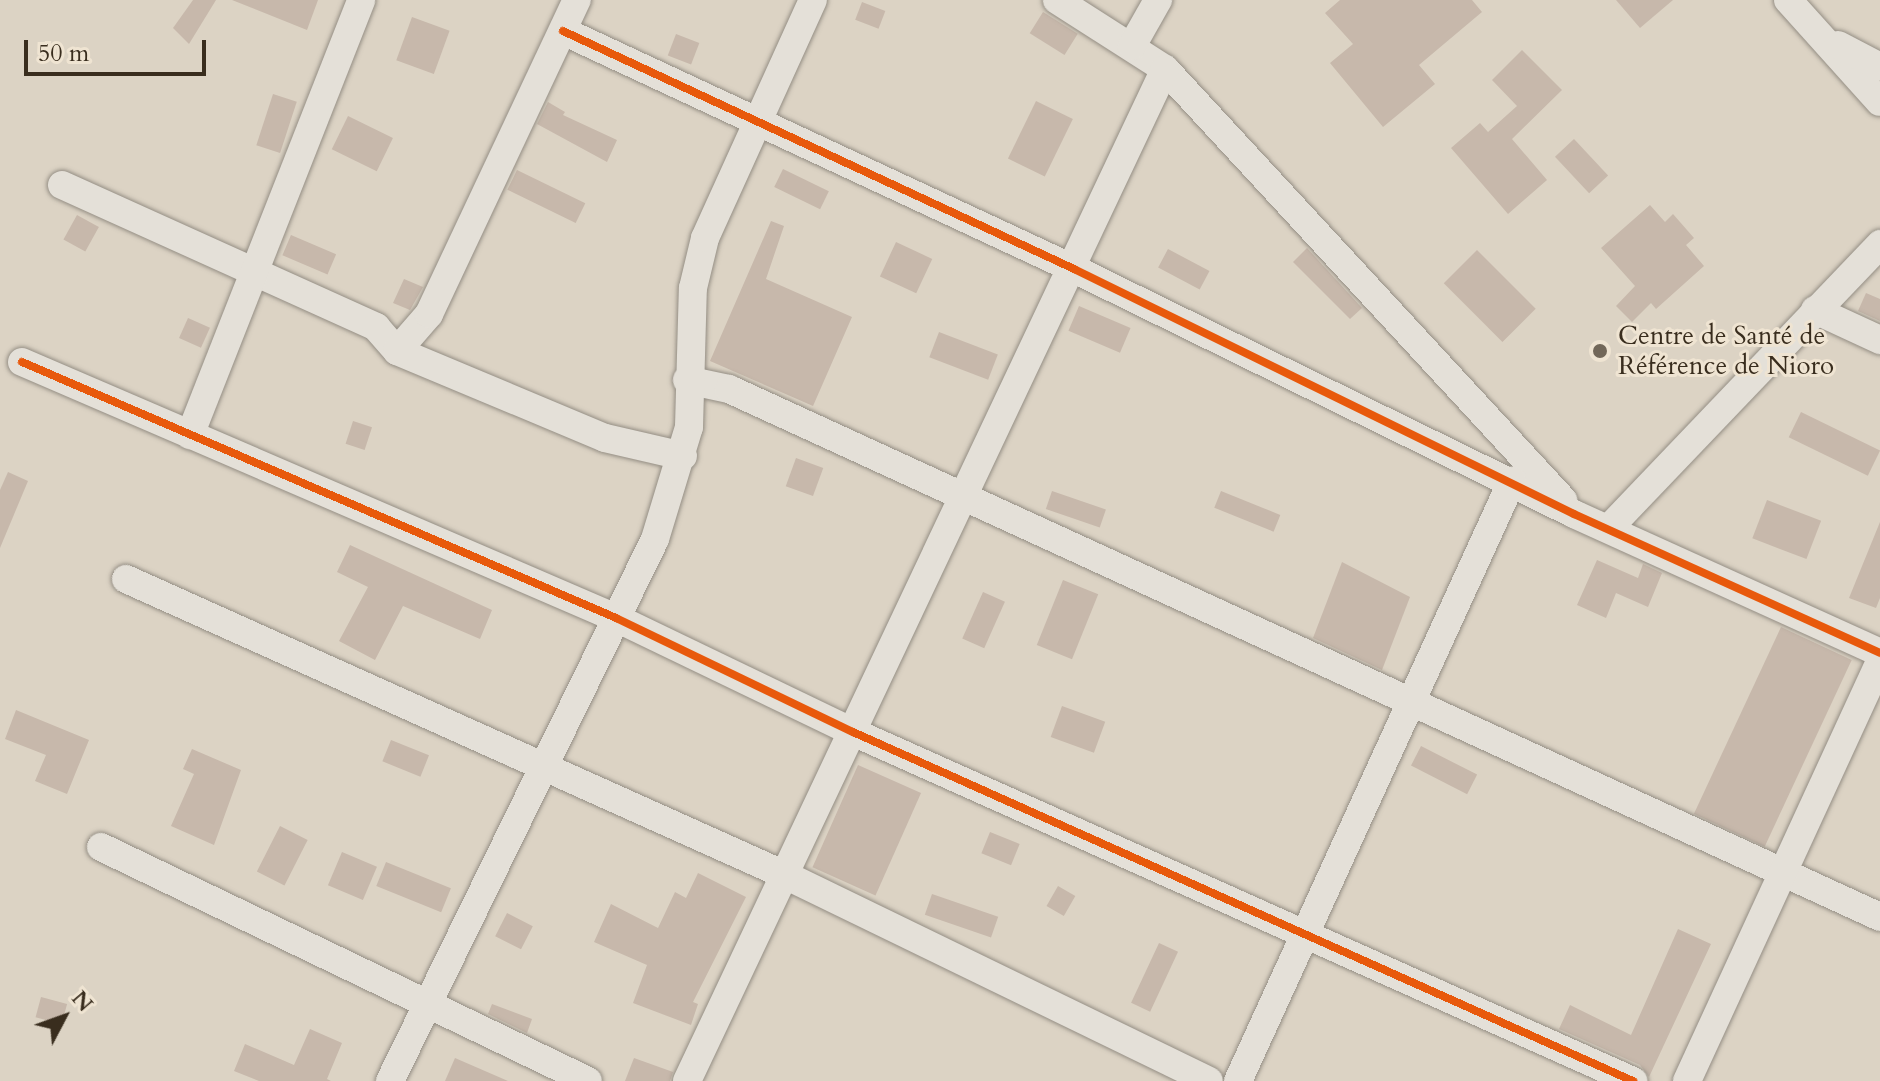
<!DOCTYPE html>
<meta charset="utf-8">
<style>
body{margin:0}
#map{position:relative;width:1880px;height:1081px;overflow:hidden;background:#dcd3c4;font-family:Cardo,serif}
div>[style]{position:absolute}
.building>*{inset:0;background:#c7b8ab;transform-origin:0 0}
.roads{filter:drop-shadow(0 0 2px #948e84) drop-shadow(0 0 2px #948e84)}
.minor>*{height:28px;margin:-14px;padding:0 14px;transform-origin:14px;border-radius:14px;background:#e4e0d8}
.cycleway>*{height:8px;margin:-4px;padding:0 4px;transform-origin:4px;border-radius:4px;background:#e8590c}
.dots>*{width:22px;height:22px;translate:-50% -50%;box-sizing:border-box;border:4px solid #efe4d2;border-radius:50%}
span{translate:-50% -50%;white-space:nowrap;text-align:center;line-height:1.15;-webkit-text-stroke:6px #efe4d2;paint-order:stroke}
.poi-label{font-size:26px;color:#392d1e}
.left{translate:0 -50%;text-align:left}
.north{position:absolute;left:24px;top:977px;width:80px;height:80px;-webkit-text-stroke:6px #efe4d2;paint-order:stroke;rotate:49deg;font-size:22px;font-weight:700;line-height:32px;text-align:center;color:#392d1e}
.north::after{content:'';display:block;margin:auto;width:28px;height:36px;background:#392d1e;clip-path:polygon(50% 0,100% 100%,50% 72%,0 100%)}
.scale{position:absolute;left:24px;top:40px;width:182px;height:36px;box-sizing:border-box;border:4px solid #392d1e;border-top:0;padding-left:10px;font-size:24px;line-height:28px;white-space:nowrap;color:#392d1e;-webkit-text-stroke:6px #efe4d2;paint-order:stroke}
</style>
<div id="map">
<div class="building">
<div style="clip-path:polygon(193px 0,216px 0,189px 44px,173px 28px)"></div>
<div style="clip-path:polygon(232px 0,318px 0,307px 30px)"></div>
<div style="clip-path:polygon(1340px 0,1472px 0,1482px 12px,1419px 65px,1435px 84px,1383px 127px,1330px 63px,1353px 44px,1325px 13px)"></div>
<div style="clip-path:polygon(1616px 0,1673px 0,1640px 28px)"></div>
<div style="left:862px;top:2px;width:25px;height:19px;rotate:21deg"></div>
<div style="left:1043px;top:12px;width:41px;height:25px;rotate:32deg"></div>
<div style="left:412px;top:17px;width:40px;height:46px;rotate:20deg"></div>
<div style="left:676px;top:34px;width:25px;height:23px;rotate:21deg"></div>
<div style="clip-path:polygon(1522px 50px,1562px 90px,1512px 139px,1547px 180px,1508px 214px,1451px 148px,1480px 123px,1488px 132px,1517px 106px,1492px 80px)"></div>
<div style="left:273px;top:94px;width:25px;height:54px;rotate:18deg"></div>
<div style="left:1036px;top:101px;width:41px;height:64px;rotate:26deg"></div>
<div style="clip-path:polygon(548px 102px,565px 112px,563px 115px,617px 140px,607px 162px,537px 124px)"></div>
<div style="left:348px;top:116px;width:50px;height:37px;rotate:26deg"></div>
<div style="left:1574px;top:139px;width:50px;height:26px;rotate:47deg"></div>
<div style="left:783px;top:169px;width:51px;height:20px;rotate:26deg"></div>
<div style="left:517px;top:170px;width:76px;height:22px;rotate:26deg"></div>
<div style="clip-path:polygon(1650px 205px,1665px 222px,1673px 214px,1694px 238px,1686px 245px,1704px 266px,1656px 309px,1651px 303px,1632px 322px,1616px 306px,1635px 286px,1601px 248px)"></div>
<div style="left:77px;top:215px;width:25px;height:28px;rotate:29deg"></div>
<div style="clip-path:polygon(771px 221px,784px 226px,766px 279px,852px 317px,813px 406px,710px 361px)"></div>
<div style="left:291px;top:235px;width:49px;height:22px;rotate:23deg"></div>
<div style="left:896px;top:242px;width:40px;height:38px;rotate:25deg"></div>
<div style="clip-path:polygon(1307px 248px,1362px 308px,1350px 319px,1293px 262px)"></div>
<div style="left:1168px;top:249px;width:47px;height:21px;rotate:28deg"></div>
<div style="left:1477px;top:250px;width:83px;height:47px;rotate:45deg"></div>
<div style="clip-path:polygon(404px 279px,423px 287px,410px 310px,393px 303px)"></div>
<div style="clip-path:polygon(1866px 293px,1880px 299px,1880px 321px,1858px 311px)"></div>
<div style="left:1079px;top:306px;width:56px;height:27px;rotate:23deg"></div>
<div style="left:188px;top:318px;width:24px;height:22px;rotate:24deg"></div>
<div style="left:939px;top:332px;width:63px;height:27px;rotate:21deg"></div>
<div style="left:1801px;top:412px;width:88px;height:28px;rotate:26deg"></div>
<div style="left:353px;top:421px;width:20px;height:24px;rotate:18deg"></div>
<div style="left:796px;top:458px;width:29px;height:30px;rotate:20deg"></div>
<div style="clip-path:polygon(8px 472px,28px 481px,0 548px,0 490px)"></div>
<div style="left:1052px;top:491px;width:57px;height:19px;rotate:19deg"></div>
<div style="left:1221px;top:491px;width:64px;height:18px;rotate:22deg"></div>
<div style="left:1767px;top:500px;width:58px;height:41px;rotate:21deg"></div>
<div style="clip-path:polygon(1880px 522px,1880px 598px,1876px 608px,1849px 598px)"></div>
<div style="clip-path:polygon(350px 545px,492px 610px,480px 639px,403px 606px,375px 660px,339px 641px,368px 587px,337px 572px)"></div>
<div style="clip-path:polygon(1597px 560px,1638px 578px,1643px 564px,1662px 573px,1648px 607px,1616px 593px,1606px 618px,1577px 605px)"></div>
<div style="clip-path:polygon(1342px 562px,1410px 597px,1382px 670px,1313px 638px)"></div>
<div style="left:1063px;top:580px;width:38px;height:70px;rotate:22deg"></div>
<div style="left:983px;top:592px;width:24px;height:51px;rotate:24deg"></div>
<div style="left:1781px;top:627px;width:78px;height:206px;rotate:25deg"></div>
<div style="left:1062px;top:706px;width:46px;height:33px;rotate:20deg"></div>
<div style="clip-path:polygon(16px 710px,89px 740px,67px 794px,35px 781px,46px 755px,5px 739px)"></div>
<div style="left:391px;top:740px;width:41px;height:23px;rotate:22deg"></div>
<div style="left:1421px;top:746px;width:63px;height:22px;rotate:27deg"></div>
<div style="clip-path:polygon(192px 749px,241px 770px,214px 845px,171px 826px,194px 774px,183px 769px)"></div>
<div style="left:858px;top:765px;width:69px;height:112px;rotate:24deg"></div>
<div style="left:280px;top:826px;width:31px;height:51px;rotate:27deg"></div>
<div style="left:990px;top:832px;width:32px;height:23px;rotate:22deg"></div>
<div style="left:342px;top:852px;width:38px;height:36px;rotate:23deg"></div>
<div style="left:386px;top:862px;width:70px;height:26px;rotate:22deg"></div>
<div style="clip-path:polygon(698px 873px,746px 897px,693px 1002px,698px 1004px,691px 1025px,633px 1003px,647px 965px,594px 942px,611px 904px,658px 928px,675px 892px,686px 898px)"></div>
<div style="left:1058px;top:886px;width:20px;height:23px;rotate:30deg"></div>
<div style="left:932px;top:894px;width:70px;height:22px;rotate:19deg"></div>
<div style="left:507px;top:913px;width:29px;height:26px;rotate:27deg"></div>
<div style="clip-path:polygon(1678px 929px,1711px 944px,1649px 1077px,1640px 1065px,1559px 1029px,1570px 1005px,1631px 1035px)"></div>
<div style="left:1159px;top:943px;width:21px;height:66px;rotate:25deg"></div>
<div style="left:41px;top:997px;width:27px;height:21px;rotate:15deg"></div>
<div style="clip-path:polygon(492px 1004px,532px 1019px,527px 1033px,488px 1014px)"></div>
<div style="clip-path:polygon(310px 1029px,342px 1043px,327px 1079px,331px 1081px,259px 1081px,234px 1071px,245px 1044px,294px 1065px)"></div>
<div style="clip-path:polygon(455px 1058px,508px 1081px,445px 1081px)"></div>
<div style="clip-path:polygon(634px 1058px,673px 1072px,670px 1081px,625px 1081px)"></div>
</div>
<div class="roads">
<div class="minor">
<div style="left:1057px;top:0;width:128px;rotate:32.6deg"></div>
<div style="left:1165px;top:69px;width:587px;rotate:47.28deg"></div>
<div style="left:1788px;top:0;width:137px;rotate:48deg"></div>
<div style="left:563px;top:31px;width:564px;rotate:24.97deg"></div>
<div style="left:1074px;top:269px;width:557px;rotate:26.1deg"></div>
<div style="left:1574px;top:514px;width:336px;rotate:24.4deg"></div>
<div style="left:1838px;top:45px;width:47px;rotate:27.6deg"></div>
<div style="left:1132px;top:46px;width:53px;rotate:-60.5deg"></div>
<div style="left:62px;top:185px;width:345px;rotate:24.3deg"></div>
<div style="left:376px;top:327px;width:32px;rotate:49deg"></div>
<div style="left:397px;top:351px;width:225px;rotate:22.7deg"></div>
<div style="left:605px;top:438px;width:80px;rotate:13deg"></div>
<div style="left:1815px;top:310px;width:72px;rotate:24.8deg"></div>
<div style="left:397px;top:351px;width:49px;rotate:-49.1deg"></div>
<div style="left:429px;top:314px;width:347px;rotate:-64.8deg"></div>
<div style="left:22px;top:362px;width:647px;rotate:23.31deg"></div>
<div style="left:616px;top:618px;width:263px;rotate:25.7deg"></div>
<div style="left:853px;top:732px;width:855px;rotate:24.11deg"></div>
<div style="left:687px;top:380px;width:43px;rotate:12.1deg"></div>
<div style="left:729px;top:389px;width:1266px;rotate:24.64deg"></div>
<div style="left:190px;top:435px;width:467px;rotate:-68.5deg"></div>
<div style="left:1609px;top:528px;width:393px;rotate:-46.3deg"></div>
<div style="left:126px;top:579px;width:722px;rotate:24.19deg"></div>
<div style="left:785px;top:875px;width:471px;rotate:25.9deg"></div>
<div style="left:101px;top:847px;width:540px;rotate:25.66deg"></div>
<div style="left:390px;top:1081px;width:603px;rotate:-63.94deg"></div>
<div style="left:655px;top:539px;width:117px;rotate:-73.1deg"></div>
<div style="left:689px;top:427px;width:139px;rotate:-88.4deg"></div>
<div style="left:693px;top:288px;width:51px;rotate:-76.5deg"></div>
<div style="left:705px;top:238px;width:261px;rotate:-65.6deg"></div>
<div style="left:687px;top:1081px;width:1119px;rotate:-64.72deg"></div>
<div style="left:1238px;top:1081px;width:660px;rotate:-65.46deg"></div>
<div style="left:1687px;top:1081px;width:462px;rotate:-65.3deg"></div>
</div>
</div>
<div class="cycleway">
<div style="left:563px;top:31px;width:564px;rotate:24.97deg"></div>
<div style="left:1074px;top:269px;width:557px;rotate:26.1deg"></div>
<div style="left:1574px;top:514px;width:336px;rotate:24.4deg"></div>
<div style="left:22px;top:362px;width:647px;rotate:23.31deg"></div>
<div style="left:616px;top:618px;width:263px;rotate:25.7deg"></div>
<div style="left:853px;top:732px;width:855px;rotate:24.11deg"></div>
</div>
<div class="dots">
<div style="left:1600px;top:351px;background:#726758"></div>
</div>
<div class="poi-label">
<span class="left" style="left:1618px;top:351px">Centre de Santé de<br>Référence de Nioro</span>
</div>
<div class="north">N</div>
<div class="scale">50 m</div>
</div>
